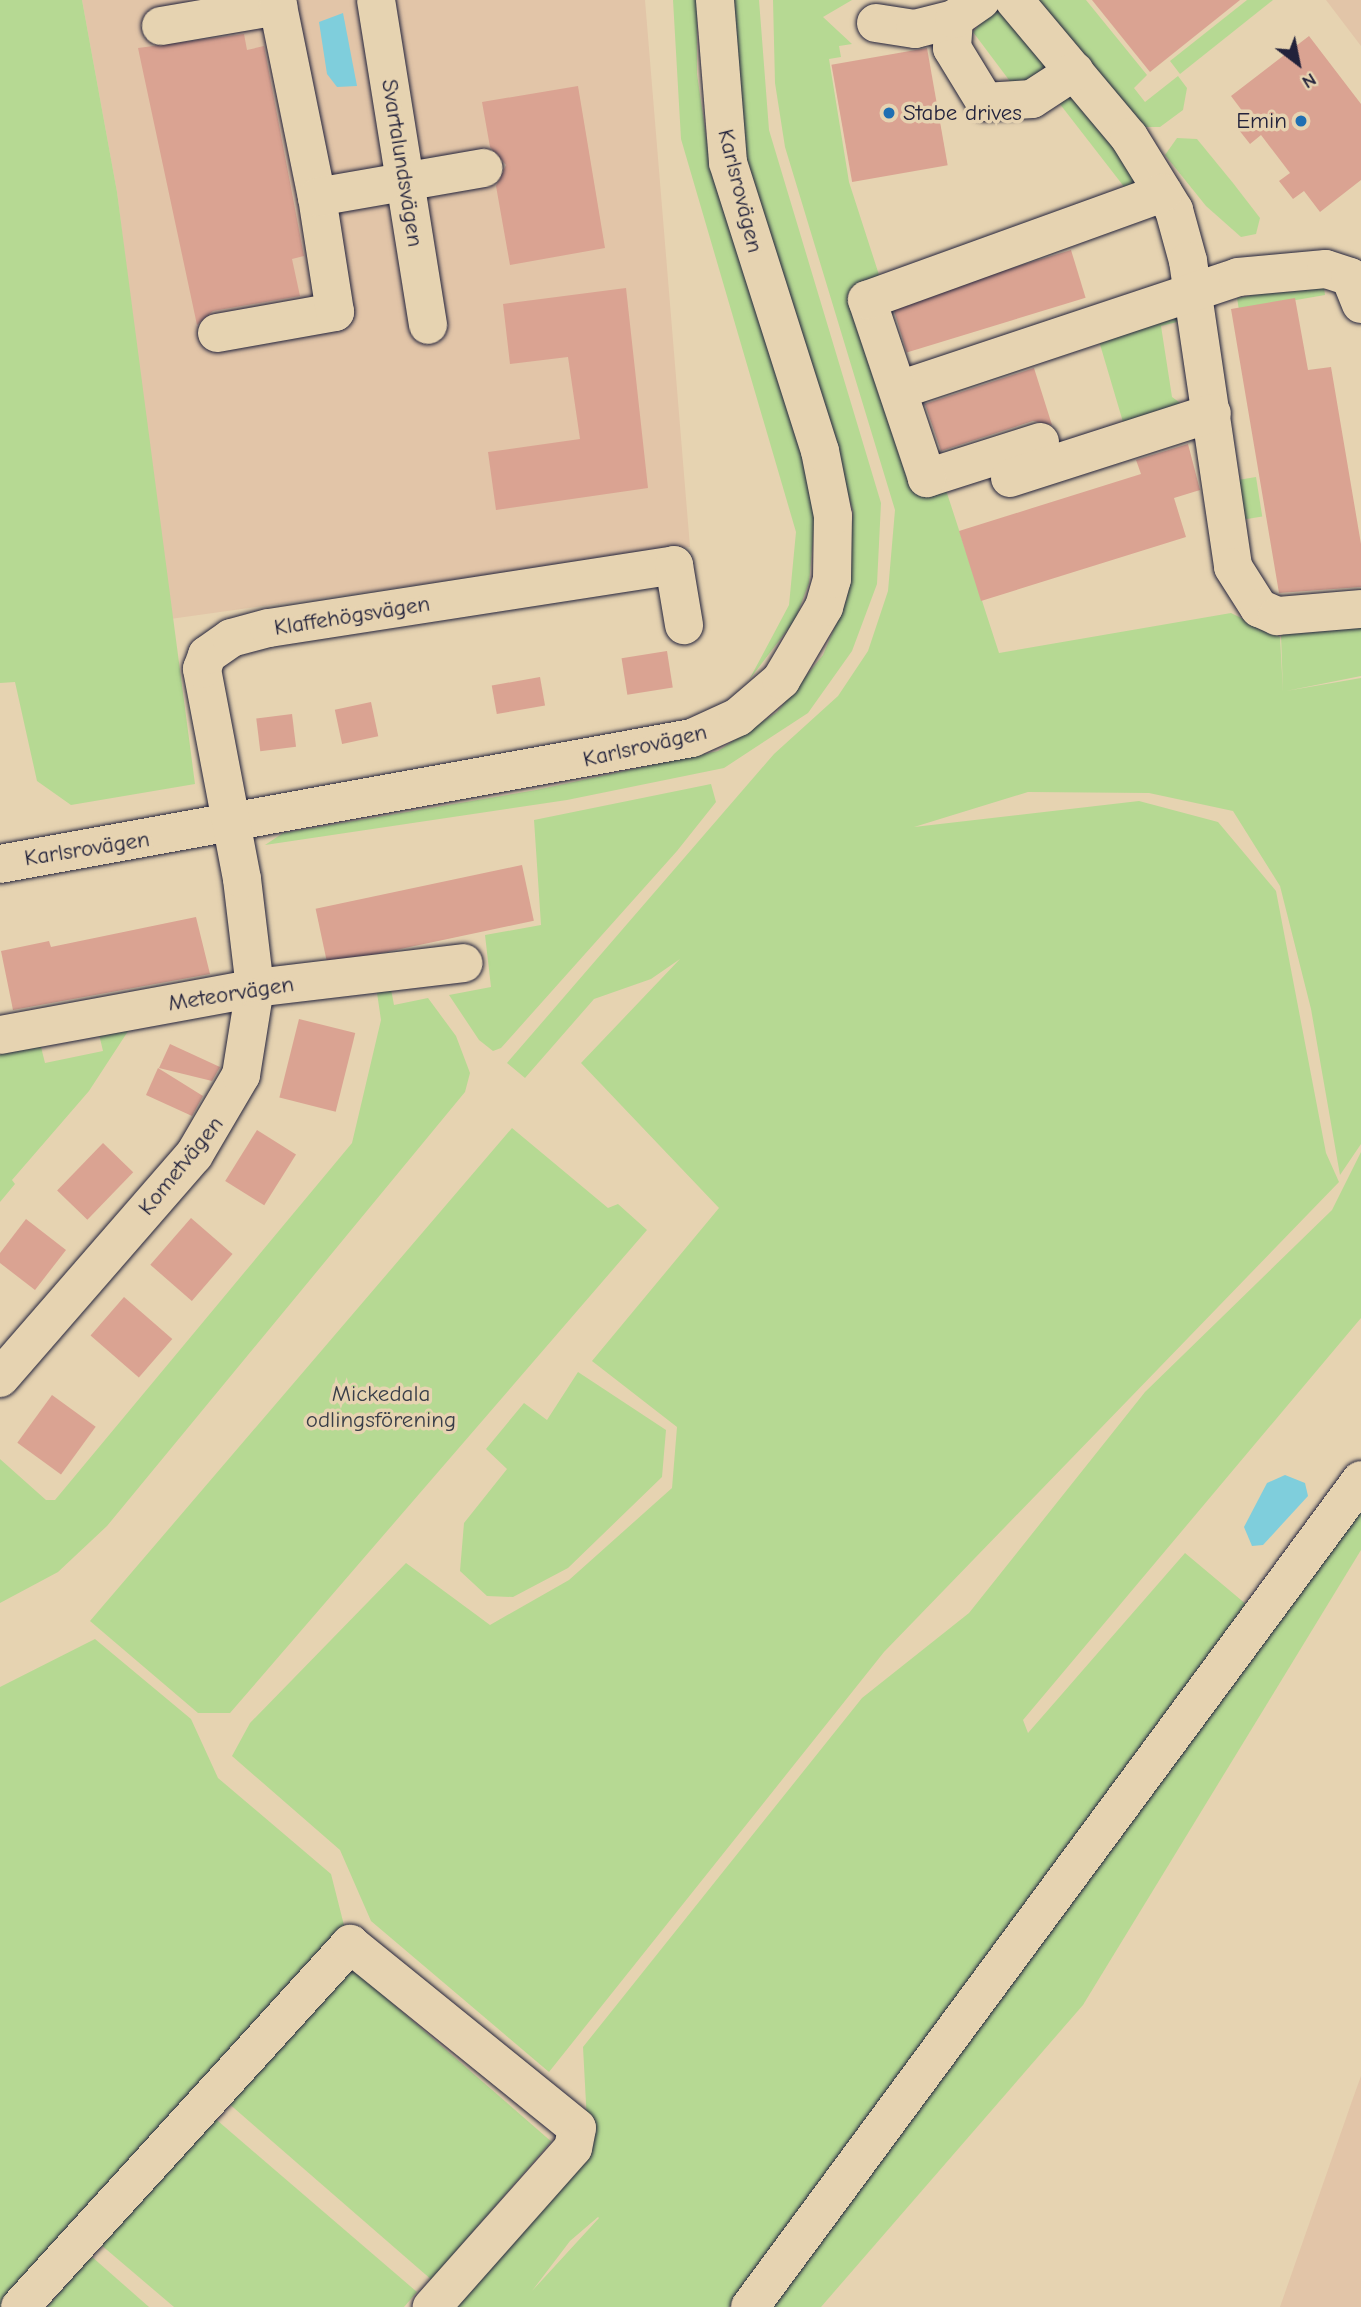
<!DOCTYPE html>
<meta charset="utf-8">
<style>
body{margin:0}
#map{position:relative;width:1361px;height:2307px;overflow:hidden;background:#e6d3b1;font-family:"Comic Neue",sans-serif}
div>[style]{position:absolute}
.built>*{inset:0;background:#e2c5a8}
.green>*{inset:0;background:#b6d993;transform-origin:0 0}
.water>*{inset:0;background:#7fcedc}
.building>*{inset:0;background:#daa392;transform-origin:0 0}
.roads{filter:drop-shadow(0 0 2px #22223b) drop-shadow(0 0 2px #22223b)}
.minor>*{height:38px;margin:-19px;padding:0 19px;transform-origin:19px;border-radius:19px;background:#e6d3b1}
.dots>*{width:19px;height:19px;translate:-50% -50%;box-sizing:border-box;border:4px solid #e6d3b1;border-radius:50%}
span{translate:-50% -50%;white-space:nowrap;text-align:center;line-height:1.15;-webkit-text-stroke:7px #e6d3b1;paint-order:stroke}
.poi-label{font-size:23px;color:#22223b}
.left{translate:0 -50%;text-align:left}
.right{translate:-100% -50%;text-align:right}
.street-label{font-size:23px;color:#22223b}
.park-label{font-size:23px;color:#383d48}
.north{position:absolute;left:1263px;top:28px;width:70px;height:70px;-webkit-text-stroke:5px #e6d3b1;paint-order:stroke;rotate:148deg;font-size:19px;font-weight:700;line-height:28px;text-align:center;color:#22223b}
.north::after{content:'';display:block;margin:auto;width:24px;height:32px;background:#22223b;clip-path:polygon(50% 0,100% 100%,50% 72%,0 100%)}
</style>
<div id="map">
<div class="built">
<div style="clip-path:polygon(82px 0,645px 0,690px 547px,170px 619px,117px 192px)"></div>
<div style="clip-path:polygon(1326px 0,1361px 0,1361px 46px)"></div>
<div style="clip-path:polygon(1361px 2076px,1361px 2307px,1280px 2307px,1352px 2101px)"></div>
</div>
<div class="green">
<div style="clip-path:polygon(0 0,82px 0,117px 192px,195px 784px,71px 805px,37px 781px,15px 682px,0 683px)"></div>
<div style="clip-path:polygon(673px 0,697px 0,697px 74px,707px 142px,801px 445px,815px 519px,809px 583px,795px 620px,749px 680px,789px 605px,796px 532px,681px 139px)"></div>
<div style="clip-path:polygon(733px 0,759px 0,769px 130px,881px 503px,877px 584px,852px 651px,808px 713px,724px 768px,567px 800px,265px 845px,283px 833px,536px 790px,718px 751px,777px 712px,823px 655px,847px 598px,853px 511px,743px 152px)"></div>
<div style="clip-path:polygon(773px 0,852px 0,823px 17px,852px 44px,839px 46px,841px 57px,829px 59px,849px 182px,881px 281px,847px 295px,916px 494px,945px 487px,999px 653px,1231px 613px,1280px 637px,1283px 692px,1281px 635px,1361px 621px,1361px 676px,1286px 691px,1361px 678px,1361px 1144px,1340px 1175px,1311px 1009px,1280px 886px,1233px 811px,1149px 793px,1028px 792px,914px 827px,1139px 801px,1218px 822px,1276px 891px,1326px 1153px,1339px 1182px,884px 1652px,549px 2072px,371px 1921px,340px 1850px,232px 1756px,250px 1723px,406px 1563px,490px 1625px,569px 1580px,672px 1488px,677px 1427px,592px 1361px,719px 1208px,581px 1063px,680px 959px,651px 979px,594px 999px,525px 1078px,507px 1063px,774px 754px,838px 696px,868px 651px,888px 591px,895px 510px,785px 147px,775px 83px)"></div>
<div style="clip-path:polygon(1038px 0,1086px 0,1147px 75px,1134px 88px,1145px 102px,1178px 76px,1187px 88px,1183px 110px,1160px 127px,1142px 127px)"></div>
<div style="clip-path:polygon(1247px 0,1273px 0,1180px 74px,1170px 61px)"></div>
<div style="clip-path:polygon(996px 5px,1051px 68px,1015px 88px,973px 32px)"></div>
<div style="clip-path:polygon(1070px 93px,1139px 177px,1132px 197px,1056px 99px)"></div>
<div style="clip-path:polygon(1177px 138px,1197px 139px,1233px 183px,1260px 218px,1256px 234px,1241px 237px,1206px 206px,1165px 155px)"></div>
<div style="clip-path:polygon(1306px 285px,1324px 287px,1325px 295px,1239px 310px,1237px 298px)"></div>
<div style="clip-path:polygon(1178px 304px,1181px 321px,1161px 326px,1172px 397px,1186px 407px,1123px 422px,1099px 341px)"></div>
<div style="left:1256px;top:477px;width:40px;height:20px;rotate:81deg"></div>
<div style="clip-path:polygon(711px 784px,716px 802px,677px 851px,501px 1048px,493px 1051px,479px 1040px,449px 995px,491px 987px,485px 935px,541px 925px,534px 820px)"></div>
<div style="clip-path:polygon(390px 984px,394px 1005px,428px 998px,456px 1036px,470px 1073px,465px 1092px,107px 1526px,58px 1572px,0 1603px,0 1459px,46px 1500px,55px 1500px,352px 1143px,381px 1020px,376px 986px)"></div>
<div style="clip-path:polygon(134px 1022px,89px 1091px,12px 1180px,15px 1184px,0 1202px,0 1049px,40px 1043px,45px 1063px,103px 1051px,98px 1030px)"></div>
<div style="clip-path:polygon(512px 1128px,608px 1208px,618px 1204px,647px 1230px,230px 1713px,198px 1713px,90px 1621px)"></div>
<div style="clip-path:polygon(evenodd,1361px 1152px,1361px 1318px,1023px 1720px,1028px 1733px,1185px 1553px,1247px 1605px,729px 2307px,448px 2307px,587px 2122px,583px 2047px,862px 1698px,969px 1613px,1145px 1392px,1332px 1210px,1361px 1152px,598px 2217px,599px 2218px,532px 2291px,570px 2241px,598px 2217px)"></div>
<div style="clip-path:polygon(578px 1372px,666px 1430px,662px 1477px,568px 1568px,513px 1597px,487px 1596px,460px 1571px,464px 1523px,507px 1469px,486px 1449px,524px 1403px,547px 1420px)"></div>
<div style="clip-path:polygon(1361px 1488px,1361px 1550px,1083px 2005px,821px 2307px,762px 2307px)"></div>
<div style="clip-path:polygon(95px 1639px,191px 1719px,218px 1778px,331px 1874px,347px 1937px,18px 2307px,0 2307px,0 1687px)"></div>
<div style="left:346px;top:1963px;width:272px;height:183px;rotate:41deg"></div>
<div style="clip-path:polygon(211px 2115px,417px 2292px,404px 2307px,174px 2307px,100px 2244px)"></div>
<div style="clip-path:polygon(91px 2256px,149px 2307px,47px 2307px)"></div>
</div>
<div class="water">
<div style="clip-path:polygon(343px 13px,357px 86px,337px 87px,327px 74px,319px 22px)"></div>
<div style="clip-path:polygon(1285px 1475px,1305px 1483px,1308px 1496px,1263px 1545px,1252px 1546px,1244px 1527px,1267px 1483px)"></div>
</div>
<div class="building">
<div style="clip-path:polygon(1092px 0,1240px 0,1150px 72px)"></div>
<div style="clip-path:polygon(244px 34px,247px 50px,264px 46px,304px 256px,292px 259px,300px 296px,213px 311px,197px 325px,138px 48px)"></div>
<div style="clip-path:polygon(1309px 36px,1361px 104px,1361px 180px,1320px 212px,1304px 191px,1293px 199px,1279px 181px,1290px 173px,1261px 135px,1250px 144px,1235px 125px,1246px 116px,1231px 96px)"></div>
<div style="left:927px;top:48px;width:119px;height:97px;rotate:80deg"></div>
<div style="clip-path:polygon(578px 86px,605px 248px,510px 265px,496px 186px,506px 165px,490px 147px,482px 102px)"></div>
<div style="left:1071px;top:250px;width:50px;height:187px;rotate:73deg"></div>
<div style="clip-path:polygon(626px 288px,648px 488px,496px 510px,488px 452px,580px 439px,568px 357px,510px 364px,503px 304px)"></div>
<div style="clip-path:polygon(1295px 298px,1308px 370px,1331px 367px,1361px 544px,1361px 587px,1279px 593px,1231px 309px)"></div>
<div style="clip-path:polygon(1034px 368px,1052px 425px,1033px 421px,941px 451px,925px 404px)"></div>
<div style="clip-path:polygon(1188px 444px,1200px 490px,1174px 498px,1186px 537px,981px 601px,959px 531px,1141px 474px,1136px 460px)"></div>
<div style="left:667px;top:651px;width:37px;height:46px;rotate:81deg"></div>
<div style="left:540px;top:677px;width:29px;height:49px;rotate:80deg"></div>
<div style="left:371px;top:702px;width:35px;height:37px;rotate:78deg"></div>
<div style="left:292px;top:714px;width:33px;height:36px;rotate:83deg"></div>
<div style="left:522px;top:865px;width:57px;height:211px;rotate:78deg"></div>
<div style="clip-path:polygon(196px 917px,210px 974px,13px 1010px,1px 951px,49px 941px,51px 947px)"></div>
<div style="left:299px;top:1019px;width:58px;height:81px;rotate:14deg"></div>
<div style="clip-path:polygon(170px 1044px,220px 1067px,212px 1081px,159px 1068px)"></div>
<div style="clip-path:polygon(158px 1068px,203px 1096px,192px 1116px,146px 1095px)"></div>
<div style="left:257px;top:1130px;width:46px;height:60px;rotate:32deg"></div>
<div style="left:103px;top:1143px;width:42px;height:66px;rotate:44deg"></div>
<div style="left:191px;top:1218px;width:55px;height:62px;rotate:41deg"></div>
<div style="clip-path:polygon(26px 1219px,66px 1250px,35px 1290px,0 1263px,0 1253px)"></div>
<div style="left:124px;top:1297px;width:64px;height:51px;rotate:41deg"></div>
<div style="left:52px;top:1395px;width:54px;height:59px;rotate:36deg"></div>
</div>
<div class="roads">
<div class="minor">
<div style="left:376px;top:0;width:329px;rotate:80.9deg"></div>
<div style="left:1014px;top:0;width:179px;rotate:50deg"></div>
<div style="left:1129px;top:137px;width:86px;rotate:58.3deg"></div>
<div style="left:1174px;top:210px;width:53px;rotate:74.6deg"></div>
<div style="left:1188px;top:261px;width:309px;rotate:81.6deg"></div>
<div style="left:1233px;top:567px;width:49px;rotate:57.6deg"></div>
<div style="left:1259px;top:608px;width:20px;rotate:24deg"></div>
<div style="left:1277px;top:616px;width:84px;rotate:-4.8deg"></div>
<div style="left:954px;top:19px;width:29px;rotate:94deg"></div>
<div style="left:952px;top:48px;width:63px;rotate:58.6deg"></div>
<div style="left:985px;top:102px;width:47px;rotate:-3.7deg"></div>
<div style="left:1032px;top:99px;width:51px;rotate:-33.1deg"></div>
<div style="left:876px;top:23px;width:39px;rotate:9deg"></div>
<div style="left:915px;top:29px;width:40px;rotate:-14.4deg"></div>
<div style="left:954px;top:19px;width:33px;rotate:-35deg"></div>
<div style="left:161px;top:26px;width:119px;rotate:-9.7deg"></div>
<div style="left:278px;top:6px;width:195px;rotate:78.5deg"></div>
<div style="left:217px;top:333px;width:120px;rotate:-10.1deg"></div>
<div style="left:335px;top:312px;width:116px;rotate:-98.9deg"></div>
<div style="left:317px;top:197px;width:169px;rotate:-9.9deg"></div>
<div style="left:899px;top:390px;width:357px;rotate:-18.4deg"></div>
<div style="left:1238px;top:277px;width:88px;rotate:-5.2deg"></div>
<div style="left:1326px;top:269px;width:25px;rotate:18deg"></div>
<div style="left:1350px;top:277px;width:29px;rotate:68deg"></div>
<div style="left:1040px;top:442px;width:119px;rotate:162.3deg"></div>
<div style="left:927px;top:478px;width:188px;rotate:-108.6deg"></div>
<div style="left:867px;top:300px;width:315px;rotate:-19.9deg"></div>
<div style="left:1010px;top:478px;width:212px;rotate:-17.8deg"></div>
<div style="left:0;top:864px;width:703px;rotate:-10.32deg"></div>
<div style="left:692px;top:738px;width:51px;rotate:-24.5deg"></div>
<div style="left:738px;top:717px;width:57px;rotate:-40.7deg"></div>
<div style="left:781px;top:680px;width:85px;rotate:-59.5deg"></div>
<div style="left:824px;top:607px;width:29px;rotate:-74deg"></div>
<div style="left:832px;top:579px;width:63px;rotate:-89.1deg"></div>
<div style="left:833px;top:516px;width:66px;rotate:-101.3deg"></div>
<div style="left:820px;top:451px;width:303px;rotate:-107.7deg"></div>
<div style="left:728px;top:162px;width:163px;rotate:-94.6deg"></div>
<div style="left:0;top:1035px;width:259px;rotate:-10.4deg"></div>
<div style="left:255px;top:988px;width:210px;rotate:-6.8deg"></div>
<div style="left:0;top:1378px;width:296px;rotate:-49deg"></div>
<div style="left:194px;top:1155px;width:93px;rotate:-59.6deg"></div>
<div style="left:241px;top:1075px;width:88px;rotate:-80.9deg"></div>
<div style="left:255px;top:988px;width:110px;rotate:-96.8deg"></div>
<div style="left:242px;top:879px;width:214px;rotate:-100.8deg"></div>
<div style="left:202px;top:669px;width:15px;rotate:-70deg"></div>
<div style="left:207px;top:655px;width:29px;rotate:-35deg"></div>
<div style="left:231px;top:638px;width:39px;rotate:-15deg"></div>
<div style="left:269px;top:628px;width:410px;rotate:-8.8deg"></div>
<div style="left:674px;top:565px;width:61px;rotate:80.5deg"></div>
<div style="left:20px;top:2307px;width:491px;rotate:-47.7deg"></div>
<div style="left:350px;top:1944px;width:292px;rotate:39deg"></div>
<div style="left:577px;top:2128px;width:20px;rotate:101deg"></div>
<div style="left:573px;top:2148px;width:213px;rotate:131.6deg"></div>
<div style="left:750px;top:2307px;width:1028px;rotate:-53.54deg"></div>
</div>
</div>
<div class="dots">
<div style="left:889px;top:113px;background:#1f6fb2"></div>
<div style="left:1301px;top:121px;background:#1f6fb2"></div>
</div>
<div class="poi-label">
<span class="left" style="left:903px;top:113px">Stabe drives</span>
<span class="right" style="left:1287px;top:121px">Emin</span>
</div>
<div class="street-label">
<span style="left:402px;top:163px;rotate:81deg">Svartalundsvägen</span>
<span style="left:740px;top:191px;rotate:76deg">Karlsrovägen</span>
<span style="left:352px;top:616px;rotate:-9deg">Klaffehögsvägen</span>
<span style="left:645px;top:746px;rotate:-13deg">Karlsrovägen</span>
<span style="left:87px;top:849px;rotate:-9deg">Karlsrovägen</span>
<span style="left:231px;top:994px;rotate:-9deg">Meteorvägen</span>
<span style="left:181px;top:1166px;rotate:-51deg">Kometvägen</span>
</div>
<div class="park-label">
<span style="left:381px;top:1407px">Mickedala<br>odlingsförening</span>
</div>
<div class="north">N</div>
</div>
